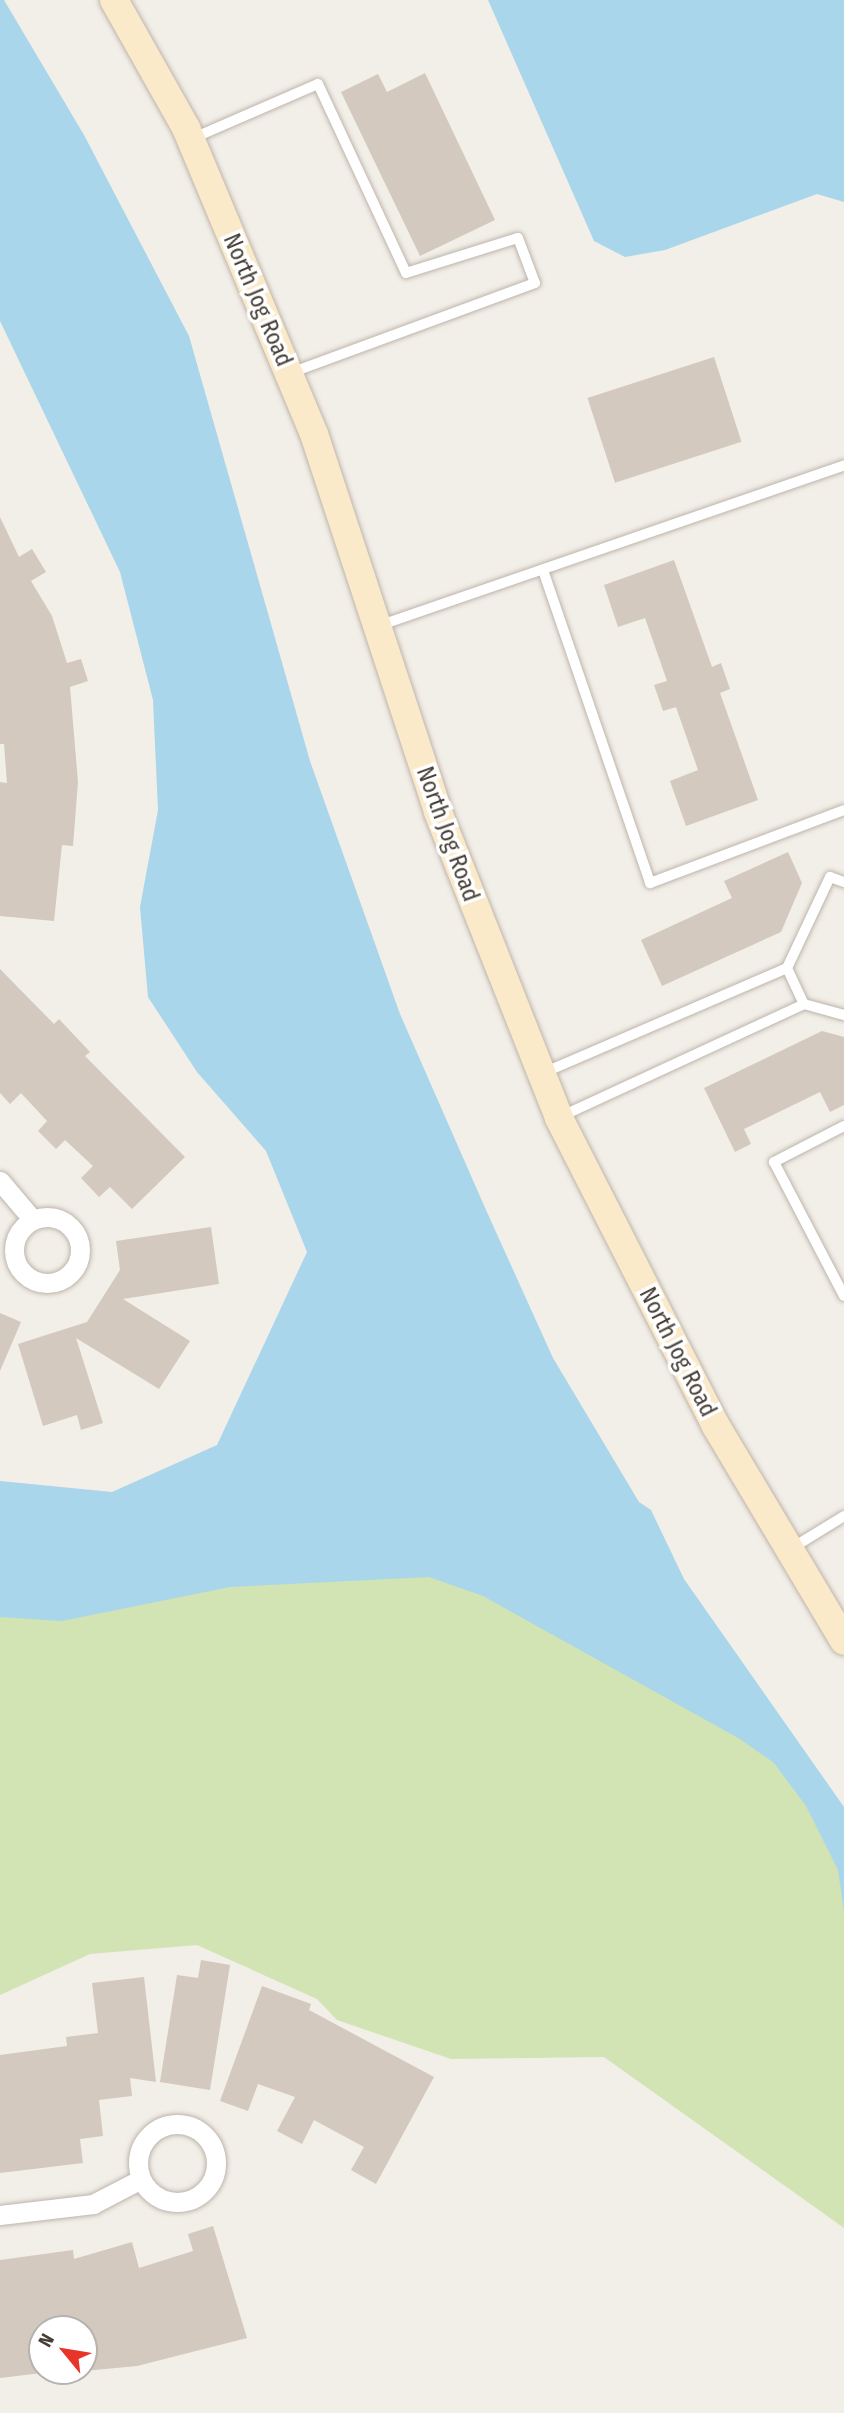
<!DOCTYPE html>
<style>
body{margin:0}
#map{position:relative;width:844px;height:2413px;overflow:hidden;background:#f2eee8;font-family:"Fira Sans Condensed",sans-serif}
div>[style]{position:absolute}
.green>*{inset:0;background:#d2e3b4}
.water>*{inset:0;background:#a9d6ea}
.building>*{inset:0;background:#d3c9be;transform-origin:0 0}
.roads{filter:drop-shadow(0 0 2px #bdb5ab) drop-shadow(0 0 2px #bdb5ab)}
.lane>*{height:10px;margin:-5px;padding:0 5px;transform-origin:5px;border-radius:5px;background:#fff}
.street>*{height:19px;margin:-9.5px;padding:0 9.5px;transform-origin:9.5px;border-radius:9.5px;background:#fff}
.street>.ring{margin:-9.5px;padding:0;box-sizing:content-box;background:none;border:19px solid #fff;border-radius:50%}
.secondary>*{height:28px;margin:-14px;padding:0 14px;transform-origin:14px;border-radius:14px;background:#faeaca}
span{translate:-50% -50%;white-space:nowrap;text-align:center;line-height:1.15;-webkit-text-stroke:7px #fff;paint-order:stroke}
.street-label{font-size:23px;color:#453e37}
.north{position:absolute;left:28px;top:2315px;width:70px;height:70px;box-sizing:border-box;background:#fff;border:2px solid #b5b2af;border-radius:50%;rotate:300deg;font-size:19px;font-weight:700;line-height:28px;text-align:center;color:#453e37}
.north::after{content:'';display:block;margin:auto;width:24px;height:32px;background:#e83429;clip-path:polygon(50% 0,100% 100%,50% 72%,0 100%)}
</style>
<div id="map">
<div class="green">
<div style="clip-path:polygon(440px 1539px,742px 1708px,844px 1860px,844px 2228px,604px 2057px,451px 2059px,337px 2020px,317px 1999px,197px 1945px,90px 1954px,0 1995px,0 1549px)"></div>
</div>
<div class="water">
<div style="clip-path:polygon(0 0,4px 0,84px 135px,189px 336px,310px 761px,400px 1014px,486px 1210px,553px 1358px,639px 1502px,651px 1510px,684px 1579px,844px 1807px,844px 1912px,838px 1870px,806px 1806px,774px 1763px,740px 1739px,483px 1596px,429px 1577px,230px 1587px,62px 1621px,0 1617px,0 1481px,112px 1492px,217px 1445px,307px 1252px,266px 1151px,197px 1072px,148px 997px,140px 907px,158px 810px,153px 700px,120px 572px,0 321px)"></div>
<div style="clip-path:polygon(488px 0,844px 0,844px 202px,817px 194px,665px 250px,625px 257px,594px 241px)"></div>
</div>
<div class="building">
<div style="clip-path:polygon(425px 73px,495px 220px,420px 256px,341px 92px,378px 74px,387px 92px)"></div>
<div style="left:714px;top:357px;width:89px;height:133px;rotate:72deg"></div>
<div style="clip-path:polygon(0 517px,19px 557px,32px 549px,46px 572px,31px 581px,52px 616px,67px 663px,81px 659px,88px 681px,70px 687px,78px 782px,73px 846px,62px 845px,54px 921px,0 916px,0 782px,7px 783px,4px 744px,0 744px)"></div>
<div style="clip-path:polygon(674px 560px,712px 667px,721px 663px,730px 689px,720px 693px,758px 800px,686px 826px,670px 781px,698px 770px,676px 707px,663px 711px,654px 685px,667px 681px,645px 618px,618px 627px,604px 585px)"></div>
<div style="clip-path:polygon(788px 852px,802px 883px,781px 932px,662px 986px,641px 940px,732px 898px,724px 881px)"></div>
<div style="clip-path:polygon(0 969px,54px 1024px,59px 1019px,90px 1052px,85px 1056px,185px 1157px,132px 1209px,110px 1187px,99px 1197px,81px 1178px,93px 1166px,65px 1140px,56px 1149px,38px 1131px,47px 1121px,21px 1093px,10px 1104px,0 1093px)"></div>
<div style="clip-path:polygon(822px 1031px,844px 1037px,844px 1105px,830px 1112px,820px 1092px,744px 1129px,751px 1144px,735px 1152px,704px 1088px)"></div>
<div style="clip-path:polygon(211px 1227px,219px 1284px,123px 1299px,190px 1341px,159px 1389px,76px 1338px,103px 1423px,81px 1430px,77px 1415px,43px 1426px,18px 1344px,87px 1322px,120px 1270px,116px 1241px)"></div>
<div style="clip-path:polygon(0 1313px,21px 1322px,0 1371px)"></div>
<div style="clip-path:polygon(201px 1960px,230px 1965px,210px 2090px,160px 2082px,177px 1975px,198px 1978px)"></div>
<div style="clip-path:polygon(144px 1977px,156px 2082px,130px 2078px,132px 2096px,99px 2100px,103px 2136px,80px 2139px,83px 2163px,0 2173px,0 2055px,67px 2046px,66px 2037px,98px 2033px,92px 1983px)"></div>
<div style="clip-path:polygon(262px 1986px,311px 2004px,309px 2010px,434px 2077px,376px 2184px,351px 2170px,364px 2147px,314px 2120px,302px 2144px,277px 2131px,295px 2097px,258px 2084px,248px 2111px,220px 2101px)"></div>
<div style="clip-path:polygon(213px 2226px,247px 2338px,137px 2366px,84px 2371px,84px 2329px,42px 2329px,42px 2373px,0 2378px,0 2260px,73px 2250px,74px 2259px,132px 2242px,139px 2268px,193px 2251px,188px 2234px)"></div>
</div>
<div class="roads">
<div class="lane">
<div style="left:191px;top:139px;width:138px;rotate:-23.4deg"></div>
<div style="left:318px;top:84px;width:208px;rotate:65deg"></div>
<div style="left:406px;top:273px;width:117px;rotate:-17.4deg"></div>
<div style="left:518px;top:238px;width:48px;rotate:69.3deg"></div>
<div style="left:535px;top:283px;width:261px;rotate:159.8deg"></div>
<div style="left:543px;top:570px;width:331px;rotate:71.1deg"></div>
<div style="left:650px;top:883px;width:207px;rotate:-20.6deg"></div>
<div style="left:381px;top:625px;width:490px;rotate:-19deg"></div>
<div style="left:787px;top:968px;width:40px;rotate:65deg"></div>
<div style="left:543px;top:1073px;width:266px;rotate:-23.3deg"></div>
<div style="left:787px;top:968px;width:101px;rotate:-64.7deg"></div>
<div style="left:830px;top:877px;width:15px;rotate:20deg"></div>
<div style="left:562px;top:1116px;width:267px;rotate:-24.8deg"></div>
<div style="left:804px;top:1004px;width:41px;rotate:15.4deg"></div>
<div style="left:844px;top:1126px;width:79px;rotate:152.8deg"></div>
<div style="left:774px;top:1162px;width:151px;rotate:62.4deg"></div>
<div style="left:792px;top:1548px;width:61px;rotate:-31.6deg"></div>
</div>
<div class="street">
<div style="left:0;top:1181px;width:51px;rotate:49.8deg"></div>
<div class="ring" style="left:14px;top:1217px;width:47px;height:47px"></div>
<div class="ring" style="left:138px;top:2124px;width:59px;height:59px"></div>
<div style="left:0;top:2215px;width:94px;rotate:-6.7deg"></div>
<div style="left:93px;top:2204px;width:54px;rotate:-27.5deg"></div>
</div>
<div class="secondary">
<div style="left:114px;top:0;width:147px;rotate:60.6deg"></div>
<div style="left:186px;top:128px;width:332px;rotate:67.3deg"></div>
<div style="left:314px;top:434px;width:398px;rotate:71.8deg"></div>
<div style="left:438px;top:812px;width:329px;rotate:68.4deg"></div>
<div style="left:559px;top:1118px;width:346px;rotate:63deg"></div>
<div style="left:716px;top:1426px;width:250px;rotate:59.2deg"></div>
</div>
</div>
<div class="street-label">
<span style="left:258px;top:300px;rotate:67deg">North Jog Road</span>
<span style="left:448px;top:834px;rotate:70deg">North Jog Road</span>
<span style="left:678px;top:1352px;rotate:63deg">North Jog Road</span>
</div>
<div class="north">N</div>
</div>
